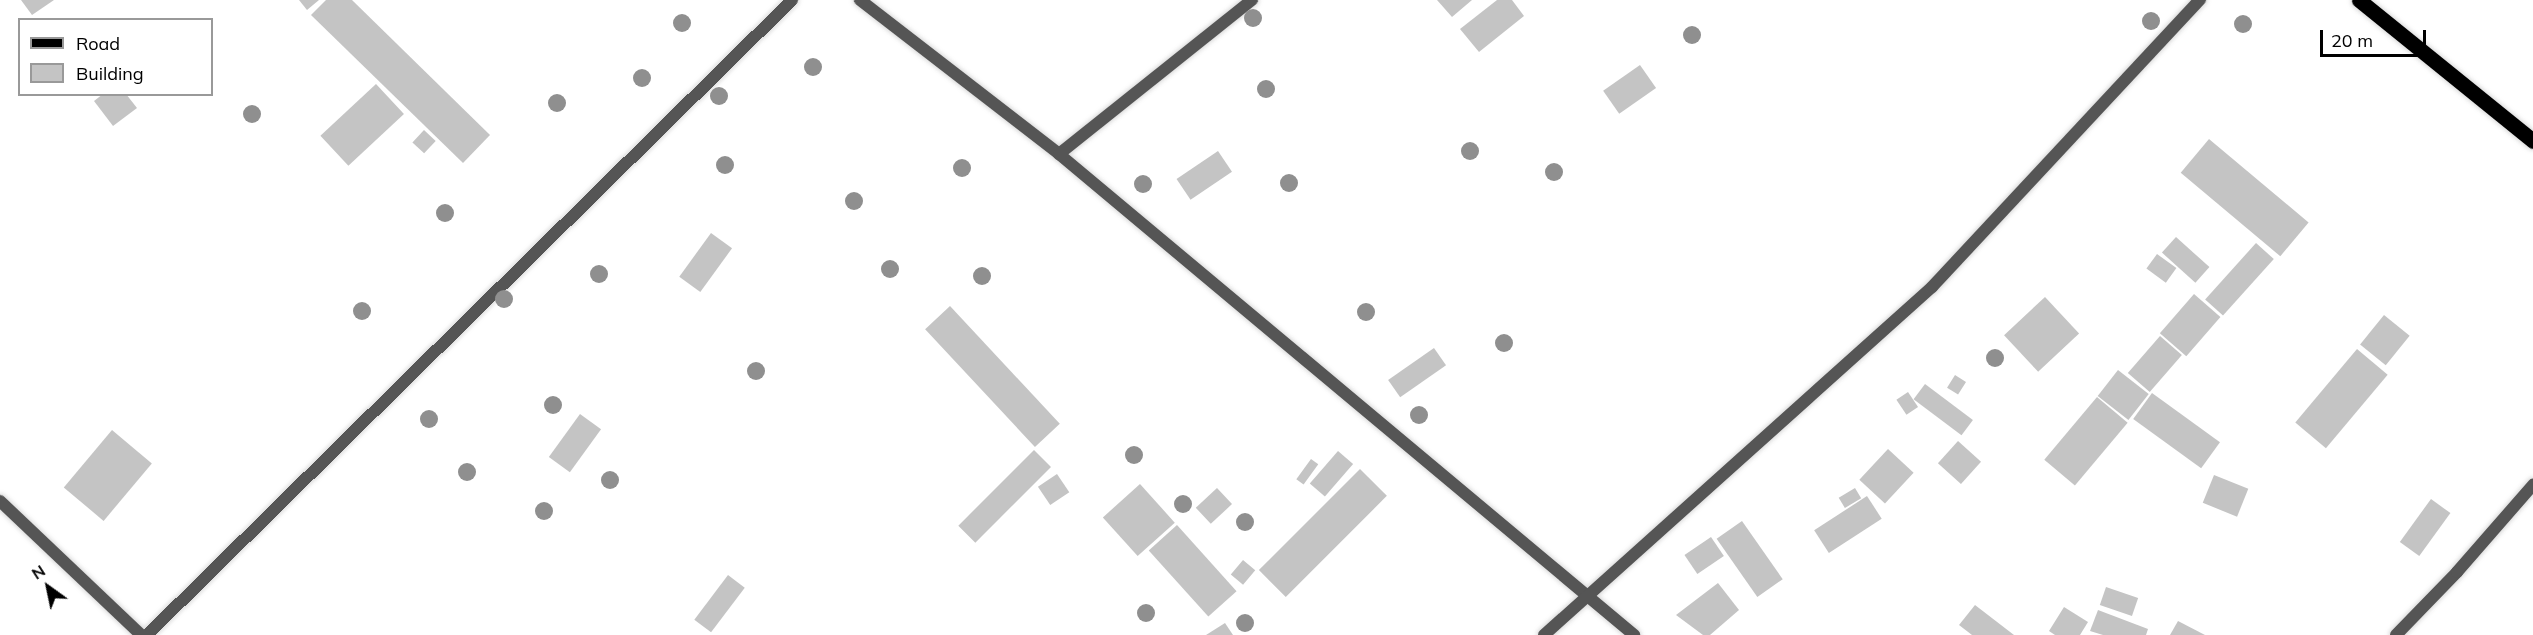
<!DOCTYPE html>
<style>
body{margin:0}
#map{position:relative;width:2533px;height:635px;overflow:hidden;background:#fff;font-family:Mulish,sans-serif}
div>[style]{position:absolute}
.building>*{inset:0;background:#c4c4c4;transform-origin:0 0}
.roads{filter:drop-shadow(0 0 2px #dbdbdb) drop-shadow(0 0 2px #dbdbdb)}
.minor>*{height:12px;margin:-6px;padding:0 6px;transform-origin:6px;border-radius:6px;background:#555}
.primary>*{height:15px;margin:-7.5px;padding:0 7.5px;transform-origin:7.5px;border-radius:7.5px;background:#000}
.trees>*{width:18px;height:18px;margin:-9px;border-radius:50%;background:#8f8f8f}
span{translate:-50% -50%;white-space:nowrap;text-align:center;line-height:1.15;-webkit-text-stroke:6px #fff;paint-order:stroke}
.legend{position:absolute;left:18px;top:18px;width:195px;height:78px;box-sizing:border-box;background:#fff;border:2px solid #999;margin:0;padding:8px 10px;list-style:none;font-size:18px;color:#000}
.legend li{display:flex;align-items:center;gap:12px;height:30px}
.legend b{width:30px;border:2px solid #999}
.north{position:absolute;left:18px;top:557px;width:60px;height:60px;-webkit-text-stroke:4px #fff;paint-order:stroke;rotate:327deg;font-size:16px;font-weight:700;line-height:24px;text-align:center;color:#000}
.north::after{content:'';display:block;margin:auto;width:21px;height:27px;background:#000;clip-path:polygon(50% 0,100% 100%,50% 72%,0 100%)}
.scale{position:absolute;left:2320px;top:30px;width:106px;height:27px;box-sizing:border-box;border:3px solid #000;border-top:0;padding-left:8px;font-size:18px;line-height:21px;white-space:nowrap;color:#000;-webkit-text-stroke:4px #fff;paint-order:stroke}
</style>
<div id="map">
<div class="building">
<div style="clip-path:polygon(21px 0,54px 0,32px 15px)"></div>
<div style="clip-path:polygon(299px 0,319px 0,307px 10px)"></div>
<div style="clip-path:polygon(326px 0,352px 0,490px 135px,463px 163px,311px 15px)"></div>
<div style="clip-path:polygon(1437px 0,1472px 0,1452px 17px)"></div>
<div style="clip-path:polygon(1497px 0,1512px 0,1524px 16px,1479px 52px,1460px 29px)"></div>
<div style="left:1640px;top:65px;width:28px;height:45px;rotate:55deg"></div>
<div style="left:376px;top:84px;width:41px;height:76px;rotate:47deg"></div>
<div style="clip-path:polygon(103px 94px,126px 94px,137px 108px,113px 126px,94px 101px)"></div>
<div style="left:424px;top:130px;width:16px;height:17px;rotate:43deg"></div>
<div style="left:2209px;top:139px;width:130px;height:44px;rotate:40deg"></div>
<div style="left:1218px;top:151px;width:25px;height:50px;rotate:56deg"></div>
<div style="left:711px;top:233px;width:26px;height:54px;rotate:36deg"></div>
<div style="left:2176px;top:237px;width:45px;height:21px;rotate:42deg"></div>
<div style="left:2256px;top:243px;width:24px;height:76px;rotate:42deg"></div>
<div style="left:2157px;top:254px;width:24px;height:18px;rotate:36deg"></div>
<div style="left:2194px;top:294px;width:35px;height:52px;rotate:41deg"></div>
<div style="left:2045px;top:297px;width:50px;height:56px;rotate:47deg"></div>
<div style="left:950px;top:306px;width:161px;height:34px;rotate:47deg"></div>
<div style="left:2384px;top:315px;width:33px;height:38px;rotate:39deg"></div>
<div style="left:2160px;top:336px;width:29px;height:49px;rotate:41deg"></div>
<div style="left:1434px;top:348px;width:21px;height:56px;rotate:55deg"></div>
<div style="left:2357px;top:349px;width:40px;height:96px;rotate:40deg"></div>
<div style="left:2118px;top:370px;width:39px;height:33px;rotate:38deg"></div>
<div style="left:1955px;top:375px;width:13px;height:15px;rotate:32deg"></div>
<div style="left:1925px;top:384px;width:60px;height:19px;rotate:37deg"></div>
<div style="left:1908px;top:392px;width:18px;height:14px;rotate:56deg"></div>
<div style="left:2152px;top:393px;width:84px;height:32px;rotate:36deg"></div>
<div style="left:2097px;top:397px;width:40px;height:82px;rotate:40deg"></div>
<div style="left:580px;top:414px;width:26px;height:53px;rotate:36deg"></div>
<div style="left:112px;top:430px;width:52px;height:75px;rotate:40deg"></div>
<div style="left:1958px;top:441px;width:31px;height:30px;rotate:42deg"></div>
<div style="left:1888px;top:449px;width:35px;height:42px;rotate:43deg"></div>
<div style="left:1034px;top:450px;width:24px;height:107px;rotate:45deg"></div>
<div style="left:1338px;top:451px;width:20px;height:43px;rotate:41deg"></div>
<div style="left:1311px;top:459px;width:9px;height:25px;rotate:36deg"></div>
<div style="left:1360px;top:469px;width:38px;height:143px;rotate:45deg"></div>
<div style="left:1057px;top:474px;width:22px;height:23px;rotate:56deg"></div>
<div style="left:2214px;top:475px;width:37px;height:30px;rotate:22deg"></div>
<div style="left:1140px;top:484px;width:52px;height:50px;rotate:48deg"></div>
<div style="left:1217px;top:488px;width:22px;height:29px;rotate:47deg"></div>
<div style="left:1855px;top:488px;width:12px;height:19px;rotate:59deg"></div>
<div style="left:1867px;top:496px;width:27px;height:63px;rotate:57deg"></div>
<div style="left:2431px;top:499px;width:24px;height:53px;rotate:36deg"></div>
<div style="left:1742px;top:521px;width:71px;height:31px;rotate:55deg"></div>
<div style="left:1177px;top:525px;width:89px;height:38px;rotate:48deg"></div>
<div style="left:1711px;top:537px;width:23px;height:32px;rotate:56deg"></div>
<div style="left:1243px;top:560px;width:16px;height:19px;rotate:40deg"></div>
<div style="left:728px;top:575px;width:21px;height:56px;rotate:37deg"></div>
<div style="clip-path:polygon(1718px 583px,1739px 610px,1710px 635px,1703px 635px,1676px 615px)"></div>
<div style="left:2106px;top:587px;width:34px;height:19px;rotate:19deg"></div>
<div style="clip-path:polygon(1975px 605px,2014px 635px,1972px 635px,1959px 625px)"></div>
<div style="clip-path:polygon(2064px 607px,2088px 622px,2080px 635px,2055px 635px,2049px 631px)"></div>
<div style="clip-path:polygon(2098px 610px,2148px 629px,2146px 635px,2103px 635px,2090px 631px)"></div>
<div style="clip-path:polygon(2178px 621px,2205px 635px,2170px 635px)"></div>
<div style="clip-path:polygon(1225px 623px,1233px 635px,1206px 635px)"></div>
</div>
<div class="roads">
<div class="minor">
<div style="left:860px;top:0;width:252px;rotate:37.7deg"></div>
<div style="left:1059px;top:154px;width:750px;rotate:39.91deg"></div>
<div style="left:1059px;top:154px;width:247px;rotate:-38.6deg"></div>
<div style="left:0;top:501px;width:195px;rotate:43.5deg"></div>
<div style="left:147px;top:635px;width:905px;rotate:-44.55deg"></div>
<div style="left:1544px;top:635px;width:521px;rotate:-41.89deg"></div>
<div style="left:1932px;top:287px;width:393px;rotate:-47deg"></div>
<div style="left:2396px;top:635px;width:88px;rotate:-45.9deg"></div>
<div style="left:2457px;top:572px;width:116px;rotate:-48.9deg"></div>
</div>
<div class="primary">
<div style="left:2359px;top:0;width:224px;rotate:39deg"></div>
</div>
</div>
<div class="trees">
<div style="left:1253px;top:18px"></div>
<div style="left:2151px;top:21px"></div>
<div style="left:682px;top:23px"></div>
<div style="left:2243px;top:24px"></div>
<div style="left:1692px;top:35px"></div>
<div style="left:813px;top:67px"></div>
<div style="left:642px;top:78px"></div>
<div style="left:1266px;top:89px"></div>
<div style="left:719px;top:96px"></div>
<div style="left:557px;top:103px"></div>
<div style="left:252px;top:114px"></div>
<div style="left:1470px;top:151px"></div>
<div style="left:725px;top:165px"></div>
<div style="left:962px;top:168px"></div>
<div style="left:1554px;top:172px"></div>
<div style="left:1289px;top:183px"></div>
<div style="left:1143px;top:184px"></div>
<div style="left:854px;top:201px"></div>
<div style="left:445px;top:213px"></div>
<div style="left:890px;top:269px"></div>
<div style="left:599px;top:274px"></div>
<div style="left:982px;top:276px"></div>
<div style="left:504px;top:299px"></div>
<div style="left:362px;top:311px"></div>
<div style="left:1366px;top:312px"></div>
<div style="left:1504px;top:343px"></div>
<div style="left:1995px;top:358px"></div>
<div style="left:756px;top:371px"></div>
<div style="left:553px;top:405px"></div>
<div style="left:1419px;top:415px"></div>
<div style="left:429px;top:419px"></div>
<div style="left:1134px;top:455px"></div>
<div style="left:467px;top:472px"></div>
<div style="left:610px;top:480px"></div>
<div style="left:1183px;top:504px"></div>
<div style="left:544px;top:511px"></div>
<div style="left:1245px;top:522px"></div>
<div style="left:1146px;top:613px"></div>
<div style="left:1245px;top:623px"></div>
</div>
<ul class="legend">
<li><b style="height:8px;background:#000"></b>Road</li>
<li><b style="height:16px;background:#c4c4c4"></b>Building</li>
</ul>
<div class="north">N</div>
<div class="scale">20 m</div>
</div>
